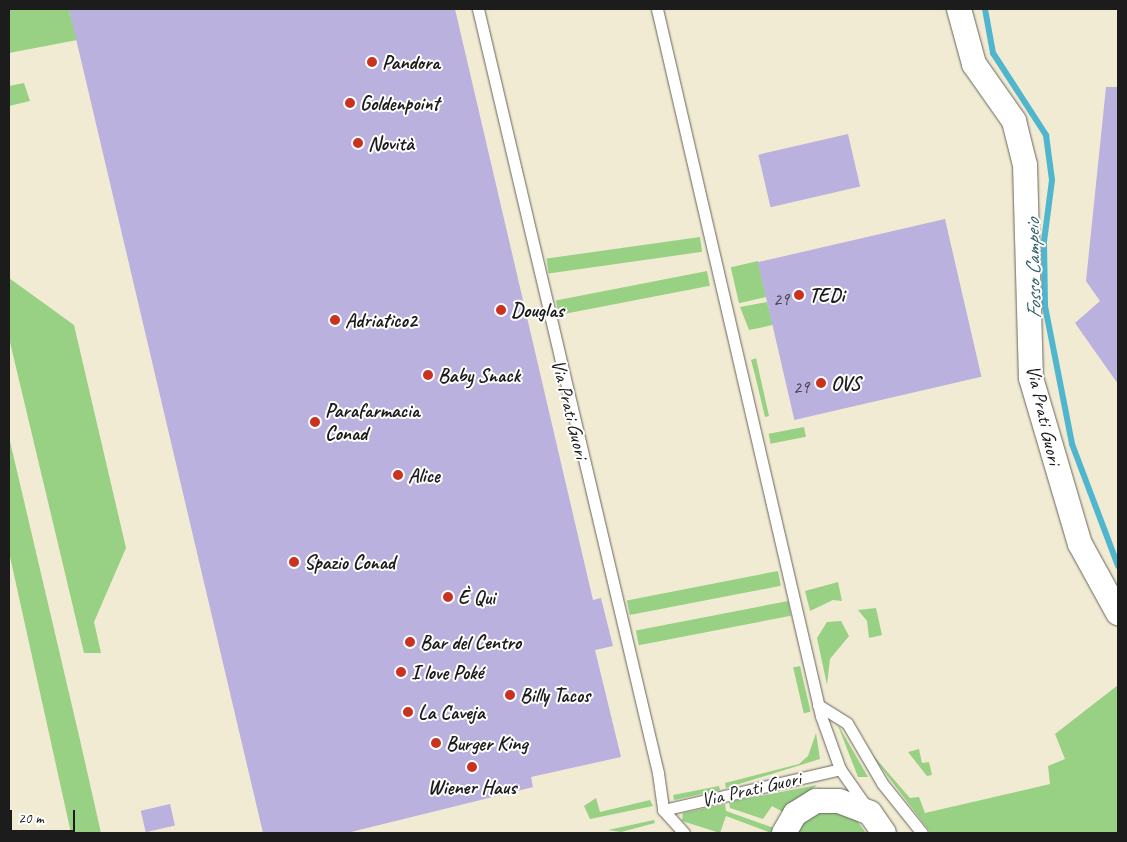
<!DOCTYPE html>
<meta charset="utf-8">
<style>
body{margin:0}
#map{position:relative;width:1127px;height:842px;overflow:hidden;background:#f1ebd3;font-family:Caveat,sans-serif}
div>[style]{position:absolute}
.green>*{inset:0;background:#98d184;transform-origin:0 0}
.stream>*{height:6px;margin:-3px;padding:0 3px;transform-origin:3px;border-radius:3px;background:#4fb6cd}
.building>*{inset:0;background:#bab1df;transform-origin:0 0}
.roads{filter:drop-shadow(0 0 1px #67645c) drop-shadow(0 0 1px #67645c)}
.service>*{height:11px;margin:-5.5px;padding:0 5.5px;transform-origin:5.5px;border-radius:5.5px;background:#fff}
.minor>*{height:24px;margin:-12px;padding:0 12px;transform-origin:12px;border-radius:12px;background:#fff}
.dots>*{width:14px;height:14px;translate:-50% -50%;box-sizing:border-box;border:2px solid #fff;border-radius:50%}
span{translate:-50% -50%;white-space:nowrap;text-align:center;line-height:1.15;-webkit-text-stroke:4px #fff;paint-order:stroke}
.number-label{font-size:18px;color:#44414d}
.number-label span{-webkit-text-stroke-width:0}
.poi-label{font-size:20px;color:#1c1c1c;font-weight:700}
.left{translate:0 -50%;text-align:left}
.street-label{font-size:20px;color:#1c1c1c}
.water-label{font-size:21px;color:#33616c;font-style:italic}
.frame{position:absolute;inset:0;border:10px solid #1c1c1c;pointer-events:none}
.scale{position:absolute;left:10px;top:810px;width:65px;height:22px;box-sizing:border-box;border:2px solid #1c1c1c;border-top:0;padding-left:6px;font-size:15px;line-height:18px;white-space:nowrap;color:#1c1c1c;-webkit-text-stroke:4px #fff;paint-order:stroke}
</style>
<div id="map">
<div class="green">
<div style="clip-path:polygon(9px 9px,69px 9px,77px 40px,9px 53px)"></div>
<div style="clip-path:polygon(24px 83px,30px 101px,9px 106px,9px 86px)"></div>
<div style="left:700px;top:237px;width:15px;height:155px;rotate:82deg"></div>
<div style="left:758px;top:261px;width:37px;height:28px;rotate:77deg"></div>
<div style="left:707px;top:271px;width:15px;height:154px;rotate:79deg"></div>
<div style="clip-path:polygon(9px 278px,74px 325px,126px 548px,94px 622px,101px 653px,84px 653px,9px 338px)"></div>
<div style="clip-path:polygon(767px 302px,773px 325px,749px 330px,740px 307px)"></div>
<div style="clip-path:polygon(756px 358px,769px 416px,765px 417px,755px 375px,751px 360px)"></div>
<div style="left:804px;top:427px;width:10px;height:36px;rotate:79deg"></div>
<div style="clip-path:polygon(9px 437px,80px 740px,101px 833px,71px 833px,9px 552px)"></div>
<div style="left:778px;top:571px;width:15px;height:154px;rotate:79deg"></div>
<div style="clip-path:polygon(838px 582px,842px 601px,833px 600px,810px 611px,805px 591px)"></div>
<div style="left:788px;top:601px;width:15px;height:155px;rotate:79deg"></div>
<div style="clip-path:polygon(876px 608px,882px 635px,869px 638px,867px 621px,858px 610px)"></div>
<div style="clip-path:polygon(841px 621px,849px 636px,830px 659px,827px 685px,817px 638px,827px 622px)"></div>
<div style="left:800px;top:666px;width:47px;height:7px;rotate:77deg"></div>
<div style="clip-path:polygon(1118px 685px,1118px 833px,931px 833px,864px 745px,910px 798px,919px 797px,925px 813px,1050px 784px,1048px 766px,1065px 759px,1055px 734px)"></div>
<div style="clip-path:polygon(837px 723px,868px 777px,858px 777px)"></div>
<div style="clip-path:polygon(816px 733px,820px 759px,726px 788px,725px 783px,799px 764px,808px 756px)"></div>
<div style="clip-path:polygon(919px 749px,922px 763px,929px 762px,932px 775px,927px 776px,908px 752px)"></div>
<div style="clip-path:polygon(817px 785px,783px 812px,772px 806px,763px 819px,730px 808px,729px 802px)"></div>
<div style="clip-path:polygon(719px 786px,720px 790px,674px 800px,673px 795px)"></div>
<div style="clip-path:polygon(596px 798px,600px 812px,650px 800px,653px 806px,590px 819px,584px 806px)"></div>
<div style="clip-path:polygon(725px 804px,726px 811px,774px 828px,771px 833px,726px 816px,720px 833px,682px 821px,683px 813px)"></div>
<div style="clip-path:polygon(833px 809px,856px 819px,866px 833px,796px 833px,808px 817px)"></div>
<div style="clip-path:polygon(654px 820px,655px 823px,621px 832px,608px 830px)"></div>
</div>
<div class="stream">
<div style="left:985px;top:9px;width:45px;rotate:79.7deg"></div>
<div style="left:993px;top:53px;width:98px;rotate:57.1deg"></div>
<div style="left:1046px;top:135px;width:45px;rotate:82.4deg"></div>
<div style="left:1052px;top:180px;width:63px;rotate:97.4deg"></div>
<div style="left:1044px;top:242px;width:64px;rotate:89.1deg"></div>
<div style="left:1045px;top:306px;width:141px;rotate:78.9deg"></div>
<div style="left:1072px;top:444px;width:130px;rotate:69.3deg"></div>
</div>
<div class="building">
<div style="clip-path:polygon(69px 9px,455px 9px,593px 600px,601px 598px,613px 646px,595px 650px,621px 757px,531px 777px,533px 787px,347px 833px,263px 833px)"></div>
<div style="clip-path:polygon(1106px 87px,1118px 87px,1118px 384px,1075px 323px,1100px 301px,1086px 281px)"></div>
<div style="left:848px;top:134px;width:54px;height:92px;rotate:77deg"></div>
<div style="left:945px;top:219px;width:162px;height:192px;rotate:77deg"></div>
<div style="left:170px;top:804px;width:22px;height:30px;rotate:77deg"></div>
</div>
<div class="roads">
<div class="service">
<div style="left:478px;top:9px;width:785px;rotate:76.74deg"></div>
<div style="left:658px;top:773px;width:37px;rotate:82deg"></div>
<div style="left:657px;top:9px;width:726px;rotate:76.94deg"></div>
<div style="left:821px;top:716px;width:56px;rotate:70.3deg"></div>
<div style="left:840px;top:769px;width:49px;rotate:55deg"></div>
<div style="left:818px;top:705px;width:34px;rotate:32deg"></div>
<div style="left:847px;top:723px;width:69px;rotate:59.7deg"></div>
<div style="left:882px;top:783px;width:64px;rotate:51.3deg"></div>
<div style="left:684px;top:833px;width:31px;rotate:-132deg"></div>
<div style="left:663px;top:810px;width:182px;rotate:-13deg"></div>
</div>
<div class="minor">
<div style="left:959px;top:9px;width:57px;rotate:74.7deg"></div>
<div style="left:974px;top:64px;width:70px;rotate:54.9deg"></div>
<div style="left:1014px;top:121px;width:45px;rotate:76deg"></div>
<div style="left:1025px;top:165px;width:213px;rotate:88.4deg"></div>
<div style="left:1031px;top:378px;width:173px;rotate:73.6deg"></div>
<div style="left:1080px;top:544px;width:79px;rotate:61.2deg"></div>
<div style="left:784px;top:833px;width:22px;rotate:-60deg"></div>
<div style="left:795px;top:814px;width:25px;rotate:-32deg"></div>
<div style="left:816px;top:801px;width:23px"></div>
<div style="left:839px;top:801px;width:33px;rotate:21deg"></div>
<div style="left:870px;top:813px;width:24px;rotate:55deg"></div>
</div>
</div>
<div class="dots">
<div style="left:372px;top:62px;background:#c8321e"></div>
<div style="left:350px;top:103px;background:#c8321e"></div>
<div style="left:358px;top:143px;background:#c8321e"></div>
<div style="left:799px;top:295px;background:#c8321e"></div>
<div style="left:501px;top:310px;background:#c8321e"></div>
<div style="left:335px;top:320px;background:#c8321e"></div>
<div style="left:428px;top:375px;background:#c8321e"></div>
<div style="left:821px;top:383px;background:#c8321e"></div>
<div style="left:315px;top:422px;background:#c8321e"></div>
<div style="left:398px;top:475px;background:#c8321e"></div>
<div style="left:294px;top:562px;background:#c8321e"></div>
<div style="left:448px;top:597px;background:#c8321e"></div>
<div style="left:410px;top:642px;background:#c8321e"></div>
<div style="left:401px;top:672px;background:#c8321e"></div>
<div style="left:510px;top:695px;background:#c8321e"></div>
<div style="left:408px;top:712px;background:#c8321e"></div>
<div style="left:436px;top:743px;background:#c8321e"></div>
<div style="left:472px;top:767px;background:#c8321e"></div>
</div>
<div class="number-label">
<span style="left:781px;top:299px">29</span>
<span style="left:801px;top:387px">29</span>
</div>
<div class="poi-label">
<span class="left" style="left:382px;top:62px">Pandora</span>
<span class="left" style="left:360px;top:103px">Goldenpoint</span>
<span class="left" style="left:368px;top:143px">Novità</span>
<span class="left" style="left:809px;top:295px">TEDi</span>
<span class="left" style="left:511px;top:310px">Douglas</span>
<span class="left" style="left:345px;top:320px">Adriatico2</span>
<span class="left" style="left:438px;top:375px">Baby Snack</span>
<span class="left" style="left:831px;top:383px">OVS</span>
<span class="left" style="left:325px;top:422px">Parafarmacia<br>Conad</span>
<span class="left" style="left:408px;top:475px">Alice</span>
<span class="left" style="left:304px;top:562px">Spazio Conad</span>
<span class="left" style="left:458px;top:597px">È Qui</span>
<span class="left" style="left:420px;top:642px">Bar del Centro</span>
<span class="left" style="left:411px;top:672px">I love Poké</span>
<span class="left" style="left:520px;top:695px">Billy Tacos</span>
<span class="left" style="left:418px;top:712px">La Caveja</span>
<span class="left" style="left:446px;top:743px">Burger King</span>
<span style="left:472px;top:787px">Wiener Haus</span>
</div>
<div class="street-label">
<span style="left:570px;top:409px;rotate:76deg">Via Prati Guori</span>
<span style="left:1044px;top:415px;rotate:77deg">Via Prati Guori</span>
<span style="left:751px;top:789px;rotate:-13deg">Via Prati Guori</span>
</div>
<div class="water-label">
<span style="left:1033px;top:269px;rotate:-91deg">Fosso Campeio</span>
</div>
<div class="frame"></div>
<div class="scale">20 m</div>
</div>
